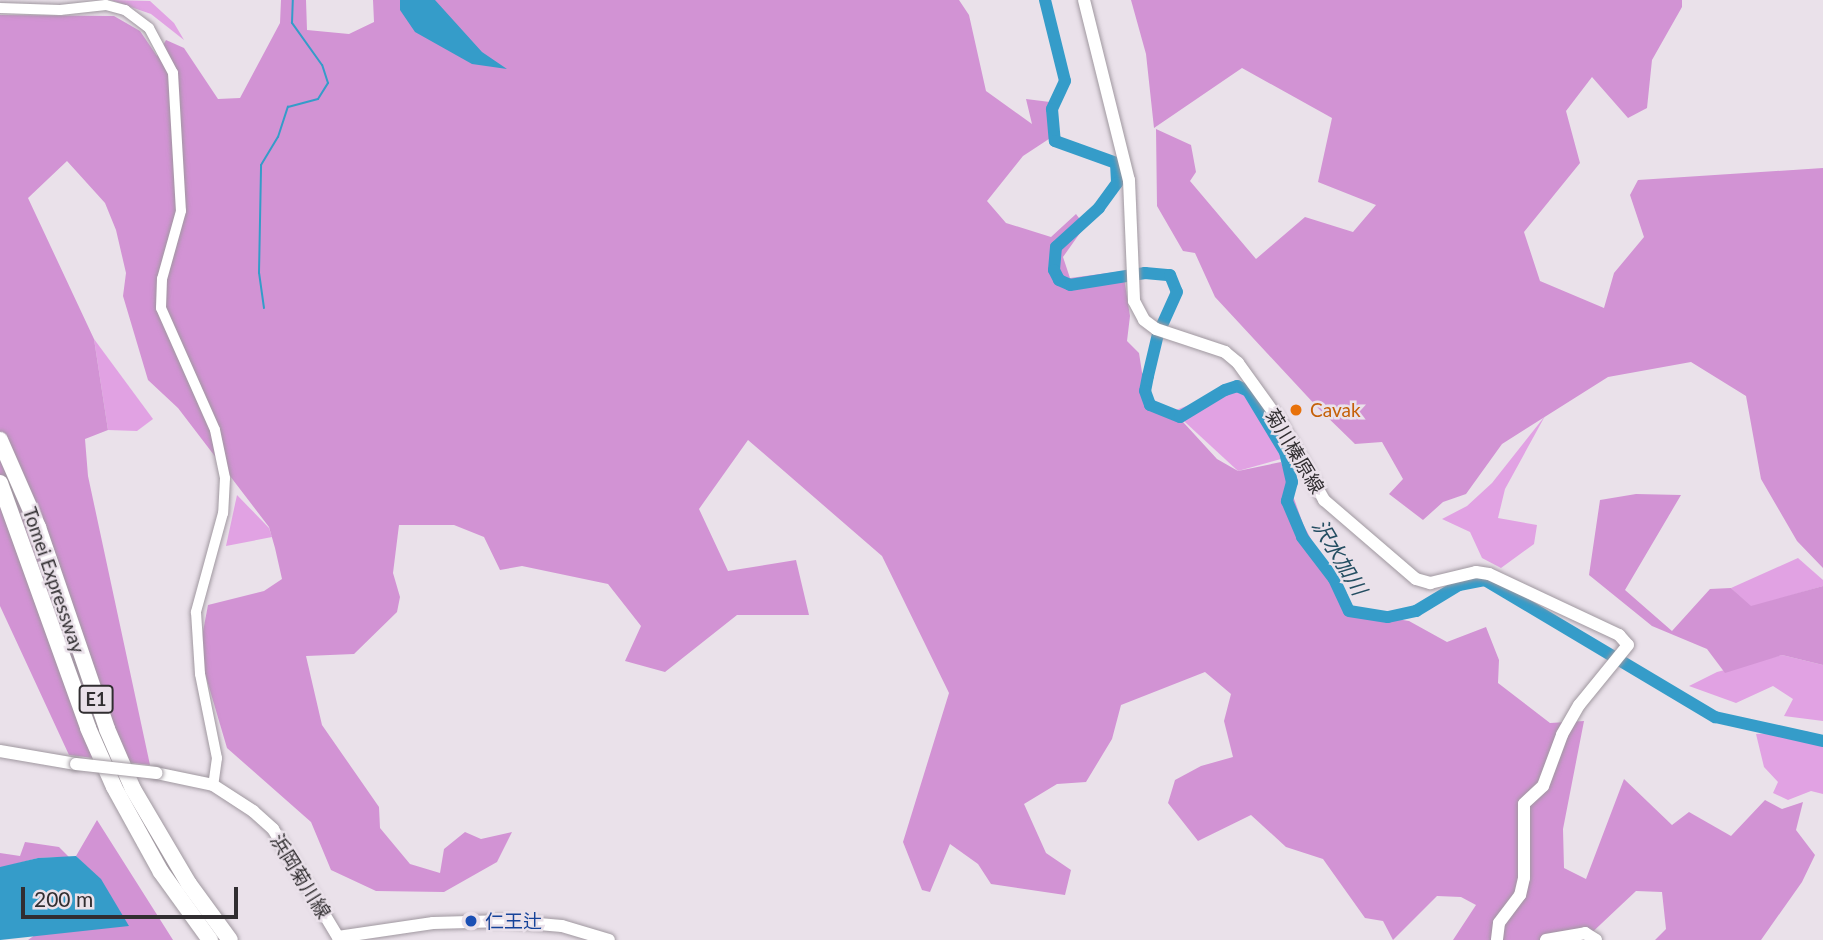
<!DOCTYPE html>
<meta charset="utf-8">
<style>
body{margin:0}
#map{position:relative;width:1823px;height:940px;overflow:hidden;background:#eae1ea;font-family:Lato,"Noto Sans JP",sans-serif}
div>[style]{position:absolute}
.green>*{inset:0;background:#e1a2e3}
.forest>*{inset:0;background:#d293d4}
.water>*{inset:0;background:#359cc9}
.stream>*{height:2px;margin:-1px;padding:0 1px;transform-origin:1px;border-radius:1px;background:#359cc9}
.river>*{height:12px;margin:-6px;padding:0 6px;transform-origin:6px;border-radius:6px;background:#359cc9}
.roads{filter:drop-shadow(0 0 2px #a098a0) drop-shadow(0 0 2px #a098a0)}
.tertiary>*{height:10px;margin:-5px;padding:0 5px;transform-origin:5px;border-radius:5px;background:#fff}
.secondary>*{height:12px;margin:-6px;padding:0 6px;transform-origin:6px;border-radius:6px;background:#fff}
.motorway>*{height:16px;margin:-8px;padding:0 8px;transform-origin:8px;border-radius:8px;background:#fff}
.bridges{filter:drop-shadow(0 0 2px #a098a0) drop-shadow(0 0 2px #a098a0)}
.secondary-bridge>*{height:12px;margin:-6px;padding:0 6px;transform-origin:6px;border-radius:6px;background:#fff}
.dots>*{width:19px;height:19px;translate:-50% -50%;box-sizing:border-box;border:4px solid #eae1ea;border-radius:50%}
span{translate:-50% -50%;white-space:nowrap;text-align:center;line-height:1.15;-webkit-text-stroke:5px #eae1ea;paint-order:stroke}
.shield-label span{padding:2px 5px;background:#eae1ea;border:2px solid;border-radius:5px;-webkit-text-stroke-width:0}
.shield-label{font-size:18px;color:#312e31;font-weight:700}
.food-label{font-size:19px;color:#c56008}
.left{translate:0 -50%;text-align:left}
.street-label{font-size:19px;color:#312e31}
.transit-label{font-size:19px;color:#164399}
.water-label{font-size:21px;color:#234d61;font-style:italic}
.scale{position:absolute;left:21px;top:887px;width:217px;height:32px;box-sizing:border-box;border:4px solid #312e31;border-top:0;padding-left:9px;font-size:21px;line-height:24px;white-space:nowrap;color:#312e31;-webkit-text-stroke:5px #eae1ea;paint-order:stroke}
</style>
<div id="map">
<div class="green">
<div style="clip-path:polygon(111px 0,150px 1px,174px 23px,184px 40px,151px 14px)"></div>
<div style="clip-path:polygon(94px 339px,153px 419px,137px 431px,108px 430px)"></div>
<div style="clip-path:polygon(1227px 391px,1243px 392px,1271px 426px,1281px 459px,1238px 471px,1173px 411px)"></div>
<div style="clip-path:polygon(1545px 416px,1505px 489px,1498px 518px,1537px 525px,1534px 544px,1501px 568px,1482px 558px,1470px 532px,1442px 519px,1467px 506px,1492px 483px)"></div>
<div style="clip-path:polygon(237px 495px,269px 528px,272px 537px,226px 546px)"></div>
<div style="clip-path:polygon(1798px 558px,1823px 580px,1823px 586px,1751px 607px,1731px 588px)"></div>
<div style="clip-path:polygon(1782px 655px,1823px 665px,1823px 721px,1784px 716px,1793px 699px,1773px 686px,1736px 703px,1689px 686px,1717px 672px)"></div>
<div style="clip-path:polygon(1806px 731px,1823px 737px,1823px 794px,1811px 791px,1788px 800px,1773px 793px,1778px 782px,1764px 767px,1756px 734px)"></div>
</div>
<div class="forest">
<div style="clip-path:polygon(281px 0,306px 0,307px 30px,349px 34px,374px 22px,373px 0,959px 0,969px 15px,986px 91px,1032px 124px,1026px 99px,1058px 103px,1058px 133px,1023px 156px,987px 201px,1006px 223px,1051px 237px,1076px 214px,1085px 226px,1063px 257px,1070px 278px,1123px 271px,1130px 316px,1127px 341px,1139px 353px,1146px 398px,1173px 411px,1217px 459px,1238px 471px,1281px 462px,1303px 524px,1349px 611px,1409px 621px,1447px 642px,1486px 627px,1499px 660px,1498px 683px,1550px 723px,1584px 721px,1563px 829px,1564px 868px,1586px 879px,1624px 779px,1672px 825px,1689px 812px,1731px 836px,1765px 800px,1782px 809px,1803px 802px,1796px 830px,1815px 855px,1802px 882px,1761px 940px,1655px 940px,1666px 929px,1662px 892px,1636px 891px,1584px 940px,1453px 940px,1476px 905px,1461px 897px,1437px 896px,1393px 940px,1383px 921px,1365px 918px,1323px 859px,1286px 847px,1251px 815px,1198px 841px,1168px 803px,1175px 780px,1201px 766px,1233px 757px,1224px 721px,1231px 694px,1205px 672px,1121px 705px,1112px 739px,1086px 782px,1057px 784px,1024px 804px,1046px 853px,1071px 870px,1065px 895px,991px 884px,978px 864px,950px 844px,930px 892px,922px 890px,903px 842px,949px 693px,882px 556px,748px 440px,699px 509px,728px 571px,796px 560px,809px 615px,737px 615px,665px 672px,625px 661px,641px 626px,608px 584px,522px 566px,500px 570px,484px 537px,454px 525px,399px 525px,393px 573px,400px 597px,397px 612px,354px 654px,306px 656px,322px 725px,379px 807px,380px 828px,410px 864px,440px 873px,444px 849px,465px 832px,481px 839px,512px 832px,497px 862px,444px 892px,376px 891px,331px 870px,311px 822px,227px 748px,204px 670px,201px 642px,208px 605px,264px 591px,282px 579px,275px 548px,269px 527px,178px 408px,148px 380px,123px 296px,126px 273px,116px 230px,105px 203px,67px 161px,28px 198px,94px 339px,108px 430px,85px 439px,88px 476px,150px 765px,69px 755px,0 606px,0 15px,114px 16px,140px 31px,157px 56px,166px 40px,184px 48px,218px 99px,240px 98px,280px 23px)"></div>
<div style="clip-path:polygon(1131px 0,1682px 0,1682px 7px,1652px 60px,1647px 108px,1628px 118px,1592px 77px,1566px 111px,1580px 163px,1524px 232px,1540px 281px,1604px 308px,1614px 273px,1644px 237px,1630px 195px,1638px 180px,1823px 168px,1823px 568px,1797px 541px,1761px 479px,1746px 396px,1691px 362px,1608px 377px,1502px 444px,1466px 494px,1443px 502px,1423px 520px,1389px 494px,1403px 479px,1382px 442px,1355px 444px,1319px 409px,1215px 297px,1195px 253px,1183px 251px,1157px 206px,1156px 129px,1191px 145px,1196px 172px,1190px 181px,1256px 259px,1305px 217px,1353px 232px,1376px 205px,1318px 182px,1332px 118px,1242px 68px,1154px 128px,1146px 54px)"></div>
<div style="clip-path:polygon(1636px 494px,1681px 495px,1625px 590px,1672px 631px,1710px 589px,1731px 588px,1751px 606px,1823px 586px,1823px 665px,1782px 655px,1725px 673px,1707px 649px,1652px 626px,1589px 575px,1600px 500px)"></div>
<div style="clip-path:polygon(97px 820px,173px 940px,28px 940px,104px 885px,76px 856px)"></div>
<div style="clip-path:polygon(25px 842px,59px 847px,69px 857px,38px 858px,0 868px,0 853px,20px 856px)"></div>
</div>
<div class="water">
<div style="clip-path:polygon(400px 0,435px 0,482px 52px,507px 69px,472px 64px,415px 32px,400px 10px)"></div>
<div style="clip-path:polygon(76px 856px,101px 879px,129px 926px,0 940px,0 867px,38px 858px)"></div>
</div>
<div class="stream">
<div style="left:264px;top:308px;width:35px;rotate:-98deg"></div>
<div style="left:259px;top:273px;width:108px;rotate:-88.9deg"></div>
<div style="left:261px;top:165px;width:33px;rotate:-59deg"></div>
<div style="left:278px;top:137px;width:32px;rotate:-72deg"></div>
<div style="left:288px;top:107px;width:31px;rotate:-15deg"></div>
<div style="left:318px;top:99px;width:19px;rotate:-58deg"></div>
<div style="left:328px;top:83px;width:19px;rotate:-108deg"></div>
<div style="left:322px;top:65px;width:52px;rotate:-125.5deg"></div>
<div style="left:292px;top:23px;width:23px;rotate:-88deg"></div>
</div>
<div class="river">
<div style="left:1045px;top:0;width:83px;rotate:76.1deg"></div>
<div style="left:1065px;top:81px;width:31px;rotate:115deg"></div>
<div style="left:1052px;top:109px;width:32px;rotate:85deg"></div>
<div style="left:1055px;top:141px;width:65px;rotate:19.8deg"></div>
<div style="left:1116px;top:163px;width:20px;rotate:87deg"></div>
<div style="left:1117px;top:183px;width:31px;rotate:126deg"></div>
<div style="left:1099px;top:208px;width:58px;rotate:137.8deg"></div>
<div style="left:1056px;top:247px;width:23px;rotate:95deg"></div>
<div style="left:1054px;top:270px;width:11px;rotate:63deg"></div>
<div style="left:1059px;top:280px;width:12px;rotate:24deg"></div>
<div style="left:1070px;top:285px;width:76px;rotate:-9.1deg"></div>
<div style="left:1145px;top:273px;width:25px;rotate:5deg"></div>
<div style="left:1170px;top:275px;width:18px;rotate:68deg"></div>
<div style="left:1177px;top:292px;width:46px;rotate:114.3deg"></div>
<div style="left:1158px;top:334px;width:43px;rotate:103.4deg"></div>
<div style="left:1148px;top:376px;width:15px;rotate:101deg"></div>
<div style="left:1145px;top:391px;width:15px;rotate:70deg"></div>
<div style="left:1150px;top:405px;width:32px;rotate:22deg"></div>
<div style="left:1180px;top:417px;width:52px;rotate:-31deg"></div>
<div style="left:1225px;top:390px;width:13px;rotate:-18deg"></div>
<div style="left:1237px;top:386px;width:12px;rotate:24deg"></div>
<div style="left:1248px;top:391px;width:71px;rotate:58.8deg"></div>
<div style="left:1285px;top:452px;width:31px;rotate:77deg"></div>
<div style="left:1292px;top:482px;width:20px;rotate:105deg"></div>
<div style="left:1287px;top:501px;width:39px;rotate:67deg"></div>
<div style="left:1302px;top:537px;width:53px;rotate:52.7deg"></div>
<div style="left:1334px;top:579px;width:35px;rotate:65deg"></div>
<div style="left:1349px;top:611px;width:39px;rotate:9deg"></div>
<div style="left:1388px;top:617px;width:29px;rotate:-12deg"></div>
<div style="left:1416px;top:611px;width:50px;rotate:-31.2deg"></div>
<div style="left:1459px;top:585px;width:26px;rotate:-11deg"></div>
<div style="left:1485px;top:580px;width:268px;rotate:30.8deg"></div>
<div style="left:1715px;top:717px;width:111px;rotate:12.5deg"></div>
</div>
<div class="roads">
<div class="tertiary">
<div style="left:0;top:8px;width:60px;rotate:1.9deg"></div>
<div style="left:60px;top:10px;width:46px;rotate:-6.2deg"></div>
<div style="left:106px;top:5px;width:20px;rotate:15deg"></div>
<div style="left:125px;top:10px;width:30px;rotate:37deg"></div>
<div style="left:149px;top:28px;width:51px;rotate:61.9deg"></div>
<div style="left:173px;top:73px;width:138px;rotate:86.7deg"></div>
<div style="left:181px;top:211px;width:71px;rotate:105.6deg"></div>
<div style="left:162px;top:279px;width:29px;rotate:92deg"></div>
<div style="left:161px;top:308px;width:133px;rotate:66.1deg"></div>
<div style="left:215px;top:430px;width:49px;rotate:78.2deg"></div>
<div style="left:225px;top:478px;width:35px;rotate:93deg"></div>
<div style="left:223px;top:513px;width:103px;rotate:105.3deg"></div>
<div style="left:196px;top:612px;width:62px;rotate:86.3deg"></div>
<div style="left:200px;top:674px;width:86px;rotate:78.6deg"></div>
<div style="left:217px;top:758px;width:27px;rotate:98deg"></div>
</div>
<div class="secondary">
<div style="left:1084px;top:0;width:186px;rotate:76deg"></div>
<div style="left:1129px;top:180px;width:121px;rotate:87.6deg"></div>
<div style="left:1134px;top:301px;width:21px;rotate:62deg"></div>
<div style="left:1144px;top:320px;width:15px;rotate:37deg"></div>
<div style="left:1156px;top:329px;width:73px;rotate:18.4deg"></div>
<div style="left:1225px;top:352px;width:17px;rotate:40deg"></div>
<div style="left:1238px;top:363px;width:70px;rotate:54.3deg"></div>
<div style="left:1279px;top:420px;width:92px;rotate:60.6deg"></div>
<div style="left:1324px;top:500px;width:121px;rotate:40.7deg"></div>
<div style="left:1416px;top:579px;width:15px;rotate:16deg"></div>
<div style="left:1430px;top:583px;width:47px;rotate:-13.4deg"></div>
<div style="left:1476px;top:572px;width:13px;rotate:9deg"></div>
<div style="left:1489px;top:574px;width:144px;rotate:25.1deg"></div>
<div style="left:1619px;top:635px;width:13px;rotate:48deg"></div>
<div style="left:1628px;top:645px;width:77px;rotate:129.2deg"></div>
<div style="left:1579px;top:705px;width:34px;rotate:120deg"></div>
<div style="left:1562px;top:735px;width:54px;rotate:110.4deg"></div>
<div style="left:1543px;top:786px;width:26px;rotate:137deg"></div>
<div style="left:1524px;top:804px;width:74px;rotate:90deg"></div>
<div style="left:1524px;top:878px;width:17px;rotate:103deg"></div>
<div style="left:1520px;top:895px;width:35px;rotate:127deg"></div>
<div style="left:1499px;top:923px;width:17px;rotate:97deg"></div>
<div style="left:0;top:751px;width:77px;rotate:9.7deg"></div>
<div style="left:156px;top:773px;width:58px;rotate:11.9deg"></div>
<div style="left:213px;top:785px;width:48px;rotate:33deg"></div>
<div style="left:253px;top:811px;width:27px;rotate:42deg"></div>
<div style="left:273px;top:829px;width:126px;rotate:59deg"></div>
<div style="left:338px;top:937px;width:96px;rotate:-8.4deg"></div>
<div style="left:433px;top:923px;width:71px;rotate:-1.6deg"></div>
<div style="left:504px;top:921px;width:58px;rotate:4.9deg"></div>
<div style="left:562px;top:926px;width:49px;rotate:16.6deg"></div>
<div style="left:1546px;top:940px;width:40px;rotate:-10deg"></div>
<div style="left:1585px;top:933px;width:13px;rotate:32deg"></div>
</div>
<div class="motorway">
<div style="left:0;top:440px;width:95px;rotate:66.4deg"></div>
<div style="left:38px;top:527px;width:213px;rotate:71.1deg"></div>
<div style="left:107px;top:729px;width:65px;rotate:66.6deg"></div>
<div style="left:133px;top:789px;width:110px;rotate:59.5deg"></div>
<div style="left:189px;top:884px;width:69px;rotate:53.8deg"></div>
<div style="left:0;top:483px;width:260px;rotate:70.2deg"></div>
<div style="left:88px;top:728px;width:64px;rotate:66.2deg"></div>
<div style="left:114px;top:787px;width:97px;rotate:61.1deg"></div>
<div style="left:161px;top:872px;width:84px;rotate:54.2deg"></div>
</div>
</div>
<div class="bridges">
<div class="secondary-bridge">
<div style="left:76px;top:764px;width:81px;rotate:6.4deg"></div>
</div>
</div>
<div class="dots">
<div style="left:1296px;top:410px;background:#e8710a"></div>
<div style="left:471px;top:921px;background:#1a4fb4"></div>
</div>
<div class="shield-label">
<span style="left:96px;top:699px">E1</span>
</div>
<div class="food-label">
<span class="left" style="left:1310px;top:410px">Cavak</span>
</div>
<div class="street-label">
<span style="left:1295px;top:451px;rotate:59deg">菊川榛原線</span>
<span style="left:54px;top:580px;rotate:71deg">Tomei Expressway</span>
<span style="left:301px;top:876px;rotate:58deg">浜岡菊川線</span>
</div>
<div class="transit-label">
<span class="left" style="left:485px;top:921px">仁王辻</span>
</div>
<div class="water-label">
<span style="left:1340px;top:557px;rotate:59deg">沢水加川</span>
</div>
<div class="scale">200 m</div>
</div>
